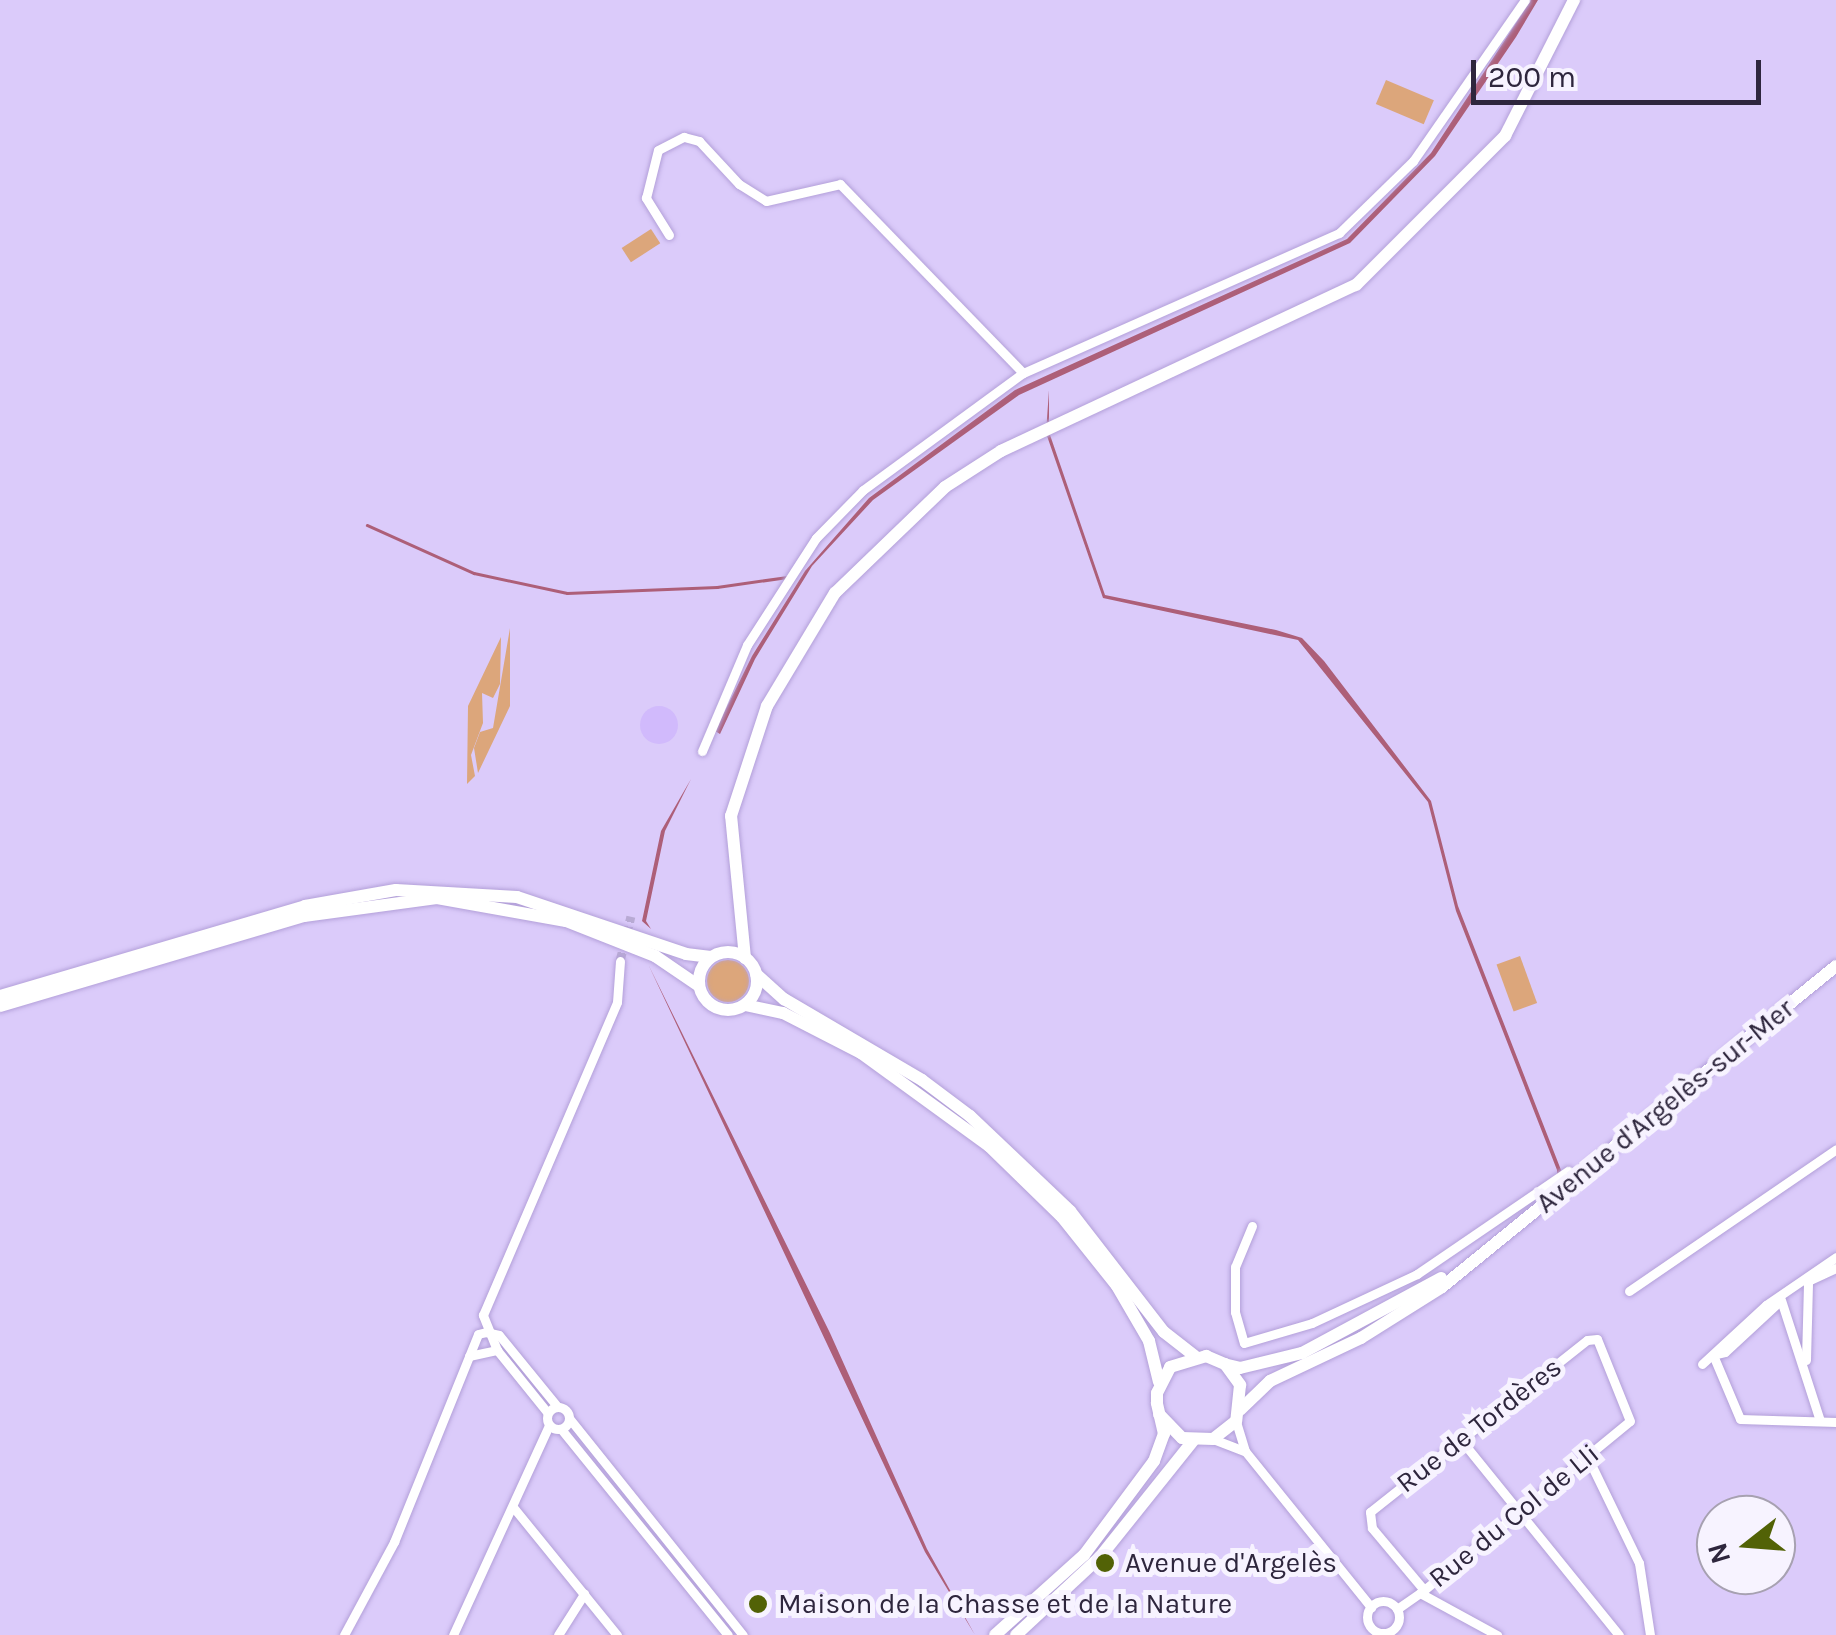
<!DOCTYPE html>
<meta charset="utf-8">
<style>
body{margin:0}
#map{position:relative;width:1836px;height:1635px;overflow:hidden;background:#dbcbfa;font-family:Karla,sans-serif}
div>[style]{position:absolute}
.built>*{inset:0;background:#d1bafc}
.round{border-radius:50%}
.green>*{inset:0;background:#dca67b;transform-origin:0 0}
.water>*{inset:0;background:#ad5f78}
.stream>*{height:2.5px;margin:-1.25px;padding:0 1.25px;transform-origin:1.25px;border-radius:1.25px;background:#ad5f78}
.minor-tunnel>*{height:9px;margin-top:-4.5px;transform-origin:0;background:repeating-linear-gradient(90deg,#b8aad4 0 9px,transparent 0 13.5px)}
.roads{filter:drop-shadow(0 0 2px #b3a0d9) drop-shadow(0 0 2px #b3a0d9)}
.minor>*{height:9px;margin:-4.5px;padding:0 4.5px;transform-origin:4.5px;border-radius:4.5px;background:#fff}
.minor>.ring{margin:-4.5px;padding:0;box-sizing:content-box;background:none;border:9px solid #fff;border-radius:50%}
.secondary>*{height:12px;margin:-6px;padding:0 6px;transform-origin:6px;border-radius:6px;background:#fff}
.secondary>.ring{margin:-6px;padding:0;box-sizing:content-box;background:none;border:12px solid #fff;border-radius:50%}
.dots>*{width:28px;height:28px;translate:-50% -50%;box-sizing:border-box;border:5px solid #f7f3ff;border-radius:50%}
span{translate:-50% -50%;white-space:nowrap;text-align:center;line-height:1.15;-webkit-text-stroke:10px #f7f3ff;paint-order:stroke}
.street-label{font-size:28px;color:#2e263d}
.poi-label{font-size:28px;color:#2e263d}
.left{translate:0 -50%;text-align:left}
.north{position:absolute;left:1696px;top:1495px;width:100px;height:100px;box-sizing:border-box;background:#f7f3ff;border:2px solid #a7a1b1;border-radius:50%;rotate:253deg;font-size:28px;font-weight:700;line-height:40px;text-align:center;color:#2e263d}
.north::after{content:'';display:block;margin:auto;width:35px;height:45px;background:#526206;clip-path:polygon(50% 0,100% 100%,50% 72%,0 100%)}
.scale{position:absolute;left:1471px;top:60px;width:290px;height:45px;box-sizing:border-box;border:5px solid #2e263d;border-top:0;padding-left:12px;font-size:30px;line-height:35px;white-space:nowrap;color:#2e263d;-webkit-text-stroke:8px #f7f3ff;paint-order:stroke}
</style>
<div id="map">
<div class="built">
<div class="round" style="left:640px;top:706px;width:38px;height:38px"></div>
</div>
<div class="green">
<div style="left:1386px;top:80px;width:52px;height:26px;rotate:23deg"></div>
<div style="left:651px;top:229px;width:17px;height:35px;rotate:57deg"></div>
<div style="clip-path:polygon(510px 628px,510px 706px,478px 773px,474px 748px,480px 732px,493px 728px)"></div>
<div style="clip-path:polygon(501px 637px,500px 684px,493px 698px,482px 693px,483px 723px,471px 755px,475px 776px,467px 784px,468px 706px)"></div>
<div style="left:1520px;top:956px;width:50px;height:25px;rotate:70deg"></div>
<div class="round" style="left:707px;top:960px;width:42px;height:42px"></div>
</div>
<div class="water">
<div style="clip-path:polygon(1531px 0,1538px 0,1516px 37px,1435px 156px,1350px 243px,1019px 395px,873px 500px,812px 566px,755px 659px,720px 734px,715px 731px,752px 656px,805px 571px,869px 498px,1015px 390px,1347px 239px,1431px 153px)"></div>
<div style="clip-path:polygon(1049px 390px,1049px 432px,1105px 595px,1276px 630px,1302px 638px,1324px 661px,1431px 801px,1458px 906px,1561px 1170px,1557px 1186px,1557px 1170px,1456px 911px,1428px 802px,1298px 640px,1103px 598px,1046px 433px)"></div>
<div style="clip-path:polygon(691px 779px,665px 831px,646px 921px,651px 929px,642px 921px,661px 831px)"></div>
<div style="clip-path:polygon(648px 964px,830px 1333px,927px 1549px,975px 1635px,925px 1552px)"></div>
</div>
<div class="stream">
<div style="left:367px;top:525px;width:117px;rotate:24.2deg"></div>
<div style="left:474px;top:573px;width:95px;rotate:12.1deg"></div>
<div style="left:567px;top:593px;width:150px;rotate:-2.3deg"></div>
<div style="left:717px;top:587px;width:71px;rotate:-8.1deg"></div>
</div>
<div class="minor-tunnel">
<div style="left:620px;top:961px;width:46px;rotate:-76.3deg"></div>
</div>
<div class="roads">
<div class="minor">
<div style="left:669px;top:235px;width:44px;rotate:-121.9deg"></div>
<div style="left:646px;top:198px;width:49px;rotate:-76deg"></div>
<div style="left:658px;top:150px;width:29px;rotate:-27deg"></div>
<div style="left:684px;top:137px;width:16px;rotate:15deg"></div>
<div style="left:699px;top:141px;width:59px;rotate:47.1deg"></div>
<div style="left:739px;top:184px;width:32px;rotate:32deg"></div>
<div style="left:766px;top:201px;width:76px;rotate:-12.9deg"></div>
<div style="left:840px;top:184px;width:263px;rotate:45.9deg"></div>
<div style="left:702px;top:751px;width:115px;rotate:-67deg"></div>
<div style="left:747px;top:645px;width:127px;rotate:-57.2deg"></div>
<div style="left:816px;top:538px;width:67px;rotate:-45.6deg"></div>
<div style="left:863px;top:490px;width:198px;rotate:-36.2deg"></div>
<div style="left:1023px;top:373px;width:346px;rotate:-23.9deg"></div>
<div style="left:1339px;top:233px;width:103px;rotate:-44.2deg"></div>
<div style="left:1413px;top:161px;width:196px;rotate:-55.2deg"></div>
<div style="left:1252px;top:1226px;width:44px;rotate:112.5deg"></div>
<div style="left:1235px;top:1267px;width:45px;rotate:90deg"></div>
<div style="left:1235px;top:1312px;width:32px;rotate:74deg"></div>
<div style="left:1244px;top:1343px;width:71px;rotate:-16.4deg"></div>
<div style="left:1312px;top:1323px;width:116px;rotate:-25deg"></div>
<div style="left:1417px;top:1274px;width:183px;rotate:-34.3deg"></div>
<div style="left:1808px;top:1281px;width:31px;rotate:-25deg"></div>
<div style="left:1629px;top:1291px;width:251px;rotate:-34.4deg"></div>
<div style="left:1781px;top:1300px;width:127px;rotate:72.1deg"></div>
<div style="left:486px;top:1332px;width:13px;rotate:13deg"></div>
<div style="left:499px;top:1335px;width:92px;rotate:50.8deg"></div>
<div style="left:1713px;top:1355px;width:69px;rotate:67.1deg"></div>
<div style="left:1740px;top:1419px;width:96px;rotate:1.8deg"></div>
<div style="left:1713px;top:1355px;width:12px;rotate:-14deg"></div>
<div style="left:1725px;top:1352px;width:75px;rotate:-42.8deg"></div>
<div style="left:469px;top:1356px;width:29px;rotate:-12deg"></div>
<div style="left:1806px;top:1360px;width:79px;rotate:-88.5deg"></div>
<div style="left:1702px;top:1364px;width:87px;rotate:-42.7deg"></div>
<div style="left:1766px;top:1305px;width:85px;rotate:-34.4deg"></div>
<div class="ring" style="left:547px;top:1407px;width:13px;height:13px"></div>
<div style="left:547px;top:1412px;width:80px;rotate:-128.9deg"></div>
<div style="left:497px;top:1350px;width:38px;rotate:-112deg"></div>
<div style="left:483px;top:1315px;width:340px;rotate:-66.8deg"></div>
<div style="left:617px;top:1002px;width:41px;rotate:-85.8deg"></div>
<div style="left:569px;top:1418px;width:278px;rotate:51.3deg"></div>
<div style="left:561px;top:1429px;width:265px;rotate:51deg"></div>
<div style="left:1213px;top:1439px;width:34px;rotate:21deg"></div>
<div style="left:1245px;top:1451px;width:31px;rotate:-107deg"></div>
<div style="left:1461px;top:1440px;width:251px;rotate:51deg"></div>
<div style="left:1245px;top:1451px;width:201px;rotate:51.1deg"></div>
<div style="left:1587px;top:1456px;width:119px;rotate:64.1deg"></div>
<div style="left:1639px;top:1563px;width:73px;rotate:81.3deg"></div>
<div style="left:513px;top:1507px;width:165px;rotate:50.9deg"></div>
<div style="left:1420px;top:1593px;width:88px;rotate:28.6deg"></div>
<div class="ring" style="left:1367px;top:1601px;width:23px;height:23px"></div>
<div style="left:1397px;top:1609px;width:33px;rotate:-35deg"></div>
<div style="left:1424px;top:1590px;width:266px;rotate:-39.4deg"></div>
<div style="left:1630px;top:1421px;width:88px;rotate:-111.9deg"></div>
<div style="left:1597px;top:1339px;width:10px;rotate:174deg"></div>
<div style="left:1587px;top:1340px;width:277px;rotate:141.6deg"></div>
<div style="left:1370px;top:1512px;width:16px;rotate:83deg"></div>
<div style="left:1372px;top:1528px;width:81px;rotate:50deg"></div>
<div style="left:344px;top:1635px;width:106px;rotate:-61.7deg"></div>
<div style="left:394px;top:1542px;width:224px;rotate:-68deg"></div>
<div style="left:478px;top:1334px;width:8px;rotate:-14deg"></div>
<div style="left:453px;top:1635px;width:231px;rotate:-65.4deg"></div>
<div style="left:558px;top:1635px;width:49px;rotate:-57.6deg"></div>
</div>
<div class="secondary">
<div class="ring" style="left:699px;top:952px;width:46px;height:46px"></div>
<div style="left:745px;top:958px;width:143px;rotate:-95.6deg"></div>
<div style="left:731px;top:816px;width:116px;rotate:-71.9deg"></div>
<div style="left:767px;top:706px;width:132px;rotate:-59deg"></div>
<div style="left:835px;top:593px;width:153px;rotate:-43.9deg"></div>
<div style="left:945px;top:487px;width:67px;rotate:-32.7deg"></div>
<div style="left:1001px;top:451px;width:392px;rotate:-25.1deg"></div>
<div style="left:1356px;top:285px;width:211px;rotate:-45deg"></div>
<div style="left:1505px;top:136px;width:153px;rotate:-63.1deg"></div>
<div style="left:756px;top:974px;width:38px;rotate:42deg"></div>
<div style="left:784px;top:999px;width:160px;rotate:30.4deg"></div>
<div style="left:922px;top:1080px;width:60px;rotate:36.9deg"></div>
<div style="left:970px;top:1116px;width:138px;rotate:43.5deg"></div>
<div style="left:1070px;top:1211px;width:153px;rotate:52.2deg"></div>
<div style="left:1164px;top:1332px;width:39px;rotate:38deg"></div>
<div style="left:0;top:996px;width:318px;rotate:-16.4deg"></div>
<div style="left:305px;top:906px;width:92px;rotate:-10deg"></div>
<div style="left:396px;top:890px;width:121px;rotate:3.3deg"></div>
<div style="left:517px;top:897px;width:178px;rotate:18.6deg"></div>
<div style="left:686px;top:954px;width:25px;rotate:7deg"></div>
<div style="left:745px;top:1005px;width:39px;rotate:12deg"></div>
<div style="left:783px;top:1013px;width:88px;rotate:27.1deg"></div>
<div style="left:861px;top:1053px;width:158px;rotate:36deg"></div>
<div style="left:989px;top:1146px;width:102px;rotate:44.2deg"></div>
<div style="left:1062px;top:1217px;width:88px;rotate:51.4deg"></div>
<div style="left:1117px;top:1286px;width:64px;rotate:59.8deg"></div>
<div style="left:1149px;top:1341px;width:42px;rotate:76.3deg"></div>
<div style="left:0;top:1006px;width:317px;rotate:-16.5deg"></div>
<div style="left:304px;top:916px;width:134px;rotate:-7.7deg"></div>
<div style="left:437px;top:898px;width:131px;rotate:10.1deg"></div>
<div style="left:566px;top:921px;width:96px;rotate:21.5deg"></div>
<div style="left:655px;top:956px;width:53px;rotate:34.3deg"></div>
<div style="left:1228px;top:1365px;width:12px;rotate:14deg"></div>
<div style="left:1240px;top:1368px;width:64px;rotate:-13.6deg"></div>
<div style="left:1302px;top:1353px;width:158px;rotate:-28.3deg"></div>
<div style="left:1240px;top:1410px;width:42px;rotate:-44deg"></div>
<div style="left:1270px;top:1381px;width:101px;rotate:-25.3deg"></div>
<div style="left:1361px;top:1338px;width:96px;rotate:-32.2deg"></div>
<div style="left:1442px;top:1287px;width:508px;rotate:-39.17deg"></div>
<div style="left:995px;top:1635px;width:120px;rotate:-42deg"></div>
<div style="left:1084px;top:1555px;width:117px;rotate:-53.3deg"></div>
<div style="left:1154px;top:1461px;width:29px;rotate:-70deg"></div>
<div style="left:1164px;top:1434px;width:32px;rotate:-103deg"></div>
<div style="left:1157px;top:1403px;width:10px;rotate:-90deg"></div>
<div style="left:1157px;top:1393px;width:29px;rotate:-63deg"></div>
<div style="left:1170px;top:1367px;width:38px;rotate:-17deg"></div>
<div style="left:1206px;top:1356px;width:21px;rotate:23deg"></div>
<div style="left:1225px;top:1364px;width:26px;rotate:54deg"></div>
<div style="left:1240px;top:1385px;width:36px;rotate:96deg"></div>
<div style="left:1236px;top:1421px;width:29px;rotate:142deg"></div>
<div style="left:1213px;top:1439px;width:31px;rotate:-178deg"></div>
<div style="left:1182px;top:1438px;width:33px;rotate:-134deg"></div>
<div style="left:1016px;top:1635px;width:115px;rotate:-42.9deg"></div>
<div style="left:1100px;top:1557px;width:149px;rotate:-51.3deg"></div>
</div>
</div>
<div class="dots">
<div style="left:1105px;top:1563px;background:#526206"></div>
<div style="left:758px;top:1604px;background:#526206"></div>
</div>
<div class="street-label">
<span style="left:1665px;top:1106px;rotate:-39deg">Avenue d'Argelès-sur-Mer</span>
<span style="left:1479px;top:1425px;rotate:-38deg">Rue de Tordères</span>
<span style="left:1514px;top:1516px;rotate:-39deg">Rue du Col de Lli</span>
</div>
<div class="poi-label">
<span class="left" style="left:1125px;top:1563px">Avenue d'Argelès</span>
<span class="left" style="left:778px;top:1604px">Maison de la Chasse et de la Nature</span>
</div>
<div class="north">N</div>
<div class="scale">200 m</div>
</div>
